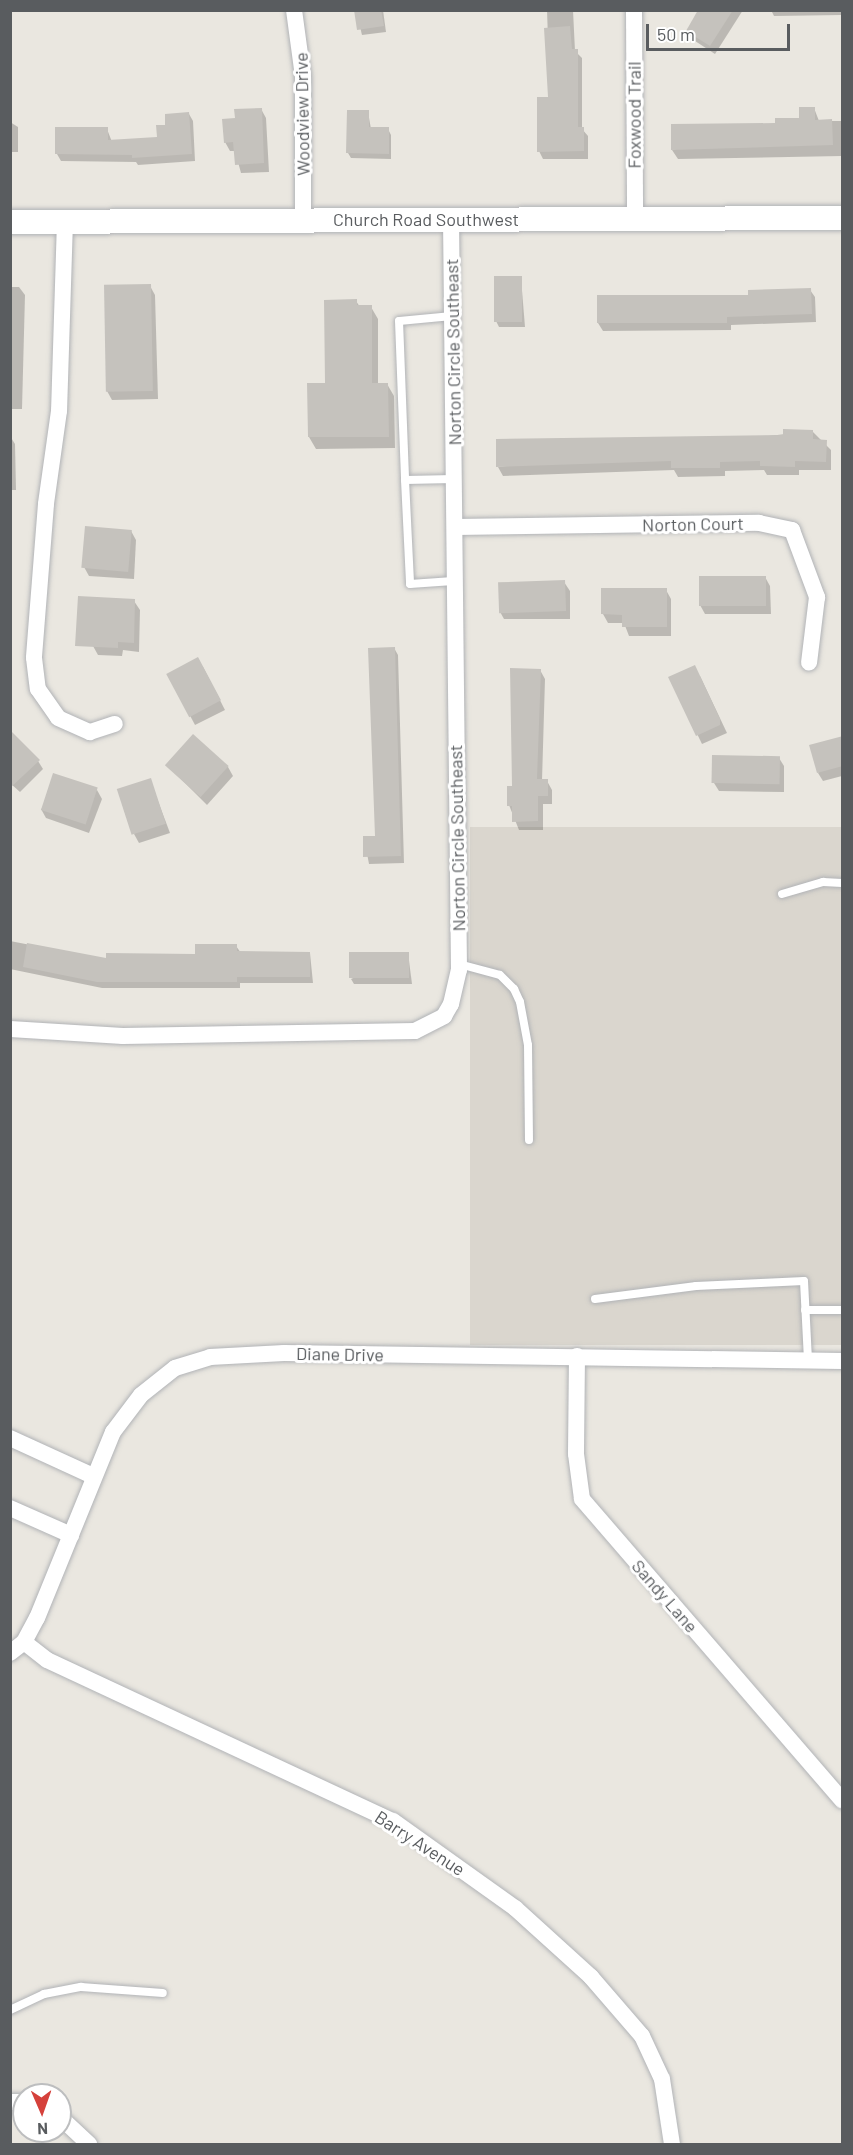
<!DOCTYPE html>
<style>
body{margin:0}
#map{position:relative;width:853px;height:2155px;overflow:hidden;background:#eae7e0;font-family:Barlow,sans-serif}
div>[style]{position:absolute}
.education>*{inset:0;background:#dad6ce;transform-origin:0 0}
.shadow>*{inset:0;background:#0003}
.building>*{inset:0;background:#c5c2bd;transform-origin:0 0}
.roads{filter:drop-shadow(0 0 2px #b1b3b6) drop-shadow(0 0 2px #b1b3b6)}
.lane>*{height:8px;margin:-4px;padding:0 4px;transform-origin:4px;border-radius:4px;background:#fff}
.street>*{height:16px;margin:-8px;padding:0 8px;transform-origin:8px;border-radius:8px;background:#fff}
.secondary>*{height:24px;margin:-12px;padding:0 12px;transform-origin:12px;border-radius:12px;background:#fff}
span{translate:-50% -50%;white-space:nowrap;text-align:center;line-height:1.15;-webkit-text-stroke:6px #fff;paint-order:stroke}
.street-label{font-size:18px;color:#595c5f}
.frame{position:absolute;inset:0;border:12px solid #595c5f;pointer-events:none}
.north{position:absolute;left:12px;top:2083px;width:60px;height:60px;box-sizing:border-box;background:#fff;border:2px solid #bdbebf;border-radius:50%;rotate:178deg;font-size:16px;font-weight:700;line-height:24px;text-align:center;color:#595c5f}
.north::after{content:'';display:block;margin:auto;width:21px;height:27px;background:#d5413b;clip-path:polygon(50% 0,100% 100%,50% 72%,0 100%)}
.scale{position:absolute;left:646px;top:24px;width:144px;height:27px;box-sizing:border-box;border:3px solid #595c5f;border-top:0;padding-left:8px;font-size:18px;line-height:21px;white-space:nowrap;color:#595c5f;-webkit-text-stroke:4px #fff;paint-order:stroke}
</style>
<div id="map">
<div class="education">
<div style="left:842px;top:827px;width:518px;height:372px;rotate:90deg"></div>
</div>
<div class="shadow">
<div style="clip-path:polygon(356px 10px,383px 10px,386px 32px,362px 35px)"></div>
<div style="clip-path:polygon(547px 10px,573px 10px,575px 51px,582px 58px,582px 129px,588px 136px,588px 159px,543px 159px,539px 151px,550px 99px)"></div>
<div style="clip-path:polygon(700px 10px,743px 10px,715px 54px,692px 39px,687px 31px)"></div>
<div style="clip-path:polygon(771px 10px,842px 10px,842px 15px,774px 16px)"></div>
<div style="clip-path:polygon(814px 108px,819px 121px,842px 121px,842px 156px,678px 159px,672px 150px,800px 119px)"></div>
<div style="clip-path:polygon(261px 109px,266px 118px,269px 172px,241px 173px,235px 151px,230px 151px,225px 142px,236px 120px)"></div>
<div style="clip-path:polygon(368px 112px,371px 129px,388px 129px,391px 135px,391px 159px,351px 158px,348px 153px)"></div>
<div style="clip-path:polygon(189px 114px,193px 121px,195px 161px,138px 165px,136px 162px,61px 161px,57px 154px,107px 129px,112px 142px,159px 139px,167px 127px)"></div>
<div style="clip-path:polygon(10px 122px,18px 127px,18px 152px,10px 152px)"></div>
<div style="clip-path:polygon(521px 278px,525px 327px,499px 327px,496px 321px)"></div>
<div style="clip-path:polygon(150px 286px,155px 295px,158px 399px,112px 400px,107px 391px)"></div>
<div style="clip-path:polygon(10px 287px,19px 287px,25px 295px,22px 409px,10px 409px)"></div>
<div style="clip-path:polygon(810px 290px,815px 297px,816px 322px,731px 325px,731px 330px,603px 331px,598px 323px)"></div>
<div style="clip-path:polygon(356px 301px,360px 307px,371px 307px,378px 319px,378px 384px,387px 384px,394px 396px,395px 448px,316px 449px,309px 437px)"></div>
<div style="clip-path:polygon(812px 431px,831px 450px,831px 470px,799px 470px,799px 475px,767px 475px,764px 470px,725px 471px,725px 476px,678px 477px,674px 470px,503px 476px,498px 467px)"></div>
<div style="clip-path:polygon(10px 436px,15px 444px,16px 490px,10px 490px)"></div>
<div style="clip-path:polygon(131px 531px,136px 540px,134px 579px,89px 576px,84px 567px)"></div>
<div style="clip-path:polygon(765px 577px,770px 586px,771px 614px,705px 614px,700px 605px)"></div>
<div style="clip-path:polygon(564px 582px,570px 591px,570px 619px,504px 619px,499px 610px)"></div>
<div style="clip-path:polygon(666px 590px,671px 599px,671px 636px,629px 636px,624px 623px,608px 623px,603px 614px)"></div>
<div style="clip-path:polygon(134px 601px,140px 610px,139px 652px,123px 650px,122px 656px,98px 655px,93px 646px)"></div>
<div style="clip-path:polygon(394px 648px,398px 655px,404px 863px,369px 864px,364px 838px,376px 838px)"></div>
<div style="clip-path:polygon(203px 667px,225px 710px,195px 725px,168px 674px)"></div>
<div style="clip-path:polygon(540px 670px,545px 679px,542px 781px,547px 781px,552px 790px,552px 804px,543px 804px,543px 830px,519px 830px,509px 805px)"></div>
<div style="clip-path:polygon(700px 676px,727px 733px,702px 744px,670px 678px)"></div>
<div style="clip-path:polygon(842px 737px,842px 776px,823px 781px,818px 773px)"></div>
<div style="clip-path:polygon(779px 758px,784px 766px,784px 792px,719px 791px,714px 783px)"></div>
<div style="clip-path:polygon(38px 761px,43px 769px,20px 792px,10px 783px)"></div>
<div style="clip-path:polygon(167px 765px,228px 767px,233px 776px,207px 805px)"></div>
<div style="clip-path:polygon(150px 780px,170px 833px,139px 843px,134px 834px)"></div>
<div style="clip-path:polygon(97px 790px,102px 799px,89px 833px,46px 818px,41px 809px)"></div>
<div style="clip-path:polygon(10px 941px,108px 960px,197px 956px,236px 946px,241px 953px,310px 953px,313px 983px,240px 983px,240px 988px,102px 988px,10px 969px)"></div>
<div style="clip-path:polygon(408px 953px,412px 984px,354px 984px,351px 979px)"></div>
</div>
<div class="building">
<div style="clip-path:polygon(354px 10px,381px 10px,384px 26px,357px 30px)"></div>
<div style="clip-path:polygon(698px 10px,733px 10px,710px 46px,686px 31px)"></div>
<div style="clip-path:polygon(570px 26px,572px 49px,578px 49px,578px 127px,584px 127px,584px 151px,537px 152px,537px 97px,548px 97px,544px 28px)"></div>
<div style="clip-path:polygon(799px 107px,815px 107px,815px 120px,832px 119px,833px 145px,671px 150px,671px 124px,775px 123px,775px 118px,799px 118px)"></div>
<div style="clip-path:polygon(262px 108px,264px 163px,235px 165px,233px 142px,224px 143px,222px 119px,235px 118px,234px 109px)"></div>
<div style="clip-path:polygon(347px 110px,369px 110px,369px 127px,389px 127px,389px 154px,346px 153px)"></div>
<div style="clip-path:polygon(189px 112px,192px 154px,132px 158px,132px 155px,55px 154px,55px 127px,108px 127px,108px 140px,157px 137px,156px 125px,165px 125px,165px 114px)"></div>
<div style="left:494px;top:276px;width:28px;height:46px"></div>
<div style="left:151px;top:284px;width:107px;height:47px;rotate:89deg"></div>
<div style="clip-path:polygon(811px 288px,812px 314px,727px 317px,727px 323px,597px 323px,597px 295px,748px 295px,748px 290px)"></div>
<div style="clip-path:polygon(357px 299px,357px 305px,372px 305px,372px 383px,388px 383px,389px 437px,308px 437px,307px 383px,325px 383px,324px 300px)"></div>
<div style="clip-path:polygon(783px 429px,813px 430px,813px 439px,827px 440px,826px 462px,795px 461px,795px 467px,760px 466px,760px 461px,720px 462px,720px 468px,671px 468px,671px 461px,496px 467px,496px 439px,783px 435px)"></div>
<div style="left:85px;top:526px;width:47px;height:42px;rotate:5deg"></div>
<div style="left:699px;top:576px;width:67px;height:30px"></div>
<div style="left:565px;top:580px;width:31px;height:67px;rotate:88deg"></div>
<div style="clip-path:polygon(601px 588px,667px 588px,667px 627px,622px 627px,622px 615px,601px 614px)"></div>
<div style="clip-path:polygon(78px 596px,135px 599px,134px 643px,118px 642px,118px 648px,75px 646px)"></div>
<div style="clip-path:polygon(395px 647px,401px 856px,363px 857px,363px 836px,375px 836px,368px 648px)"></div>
<div style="left:198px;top:657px;width:49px;height:36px;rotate:62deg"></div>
<div style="clip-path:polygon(695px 665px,720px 719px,720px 725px,696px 736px,668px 677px)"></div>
<div style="clip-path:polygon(510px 668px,541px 669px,537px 779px,548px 779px,548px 796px,538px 796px,538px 821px,512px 822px,512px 806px,507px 806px,507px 786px,512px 786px)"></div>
<div style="clip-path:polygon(10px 730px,40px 760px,10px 788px)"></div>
<div style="left:193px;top:734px;width:48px;height:42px;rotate:42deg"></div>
<div style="clip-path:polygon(843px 736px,843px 766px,817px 773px,809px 745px)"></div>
<div style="left:712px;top:755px;width:68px;height:28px;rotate:1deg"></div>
<div style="left:53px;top:773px;width:47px;height:39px;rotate:18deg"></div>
<div style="left:151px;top:778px;width:48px;height:36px;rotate:72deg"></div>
<div style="clip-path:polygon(27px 943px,106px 958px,106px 953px,195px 954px,195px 944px,237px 944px,237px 951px,310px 952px,310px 977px,237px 977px,237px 982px,97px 982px,23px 967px)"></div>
<div style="left:409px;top:952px;width:26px;height:60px;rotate:90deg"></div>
</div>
<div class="roads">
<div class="lane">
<div style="left:452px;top:316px;width:53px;rotate:174.6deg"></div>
<div style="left:399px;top:321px;width:159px;rotate:87.8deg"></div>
<div style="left:405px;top:480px;width:49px;rotate:-1.2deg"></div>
<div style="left:405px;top:480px;width:104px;rotate:87.2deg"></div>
<div style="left:410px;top:584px;width:43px;rotate:-4deg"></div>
<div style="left:782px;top:894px;width:43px;rotate:-16.3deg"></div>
<div style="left:823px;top:882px;width:19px;rotate:3deg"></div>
<div style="left:459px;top:964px;width:42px;rotate:15deg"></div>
<div style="left:500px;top:975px;width:20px;rotate:45deg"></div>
<div style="left:514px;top:989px;width:14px;rotate:65deg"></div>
<div style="left:520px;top:1002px;width:44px;rotate:79.5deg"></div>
<div style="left:528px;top:1045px;width:95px;rotate:89.4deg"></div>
<div style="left:595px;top:1299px;width:102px;rotate:-7.3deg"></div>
<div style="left:696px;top:1286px;width:108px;rotate:-2.7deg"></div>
<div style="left:804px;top:1281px;width:79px;rotate:87.1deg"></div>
<div style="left:805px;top:1310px;width:37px"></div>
<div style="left:10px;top:2010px;width:38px;rotate:-25deg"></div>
<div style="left:44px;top:1994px;width:38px;rotate:-11deg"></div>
<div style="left:81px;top:1987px;width:82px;rotate:4.2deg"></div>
</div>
<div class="street">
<div style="left:294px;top:10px;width:68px;rotate:82.3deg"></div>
<div style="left:303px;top:77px;width:141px;rotate:90deg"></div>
<div style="left:634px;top:10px;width:209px;rotate:89.7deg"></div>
<div style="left:65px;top:221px;width:190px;rotate:91.8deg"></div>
<div style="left:59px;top:411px;width:94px;rotate:98deg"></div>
<div style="left:46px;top:504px;width:154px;rotate:94.5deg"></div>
<div style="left:34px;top:658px;width:31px;rotate:83deg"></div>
<div style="left:38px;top:689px;width:35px;rotate:55deg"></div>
<div style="left:58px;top:718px;width:35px;rotate:24deg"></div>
<div style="left:90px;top:732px;width:26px;rotate:-18deg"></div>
<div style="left:455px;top:527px;width:304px;rotate:-0.8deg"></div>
<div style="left:759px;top:523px;width:34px;rotate:12deg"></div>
<div style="left:792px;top:530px;width:72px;rotate:69.5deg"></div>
<div style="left:817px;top:597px;width:66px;rotate:96.9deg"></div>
<div style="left:10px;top:1029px;width:113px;rotate:3.5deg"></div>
<div style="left:123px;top:1036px;width:292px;rotate:-1deg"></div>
<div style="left:415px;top:1031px;width:33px;rotate:-27deg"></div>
<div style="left:444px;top:1016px;width:14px;rotate:-60deg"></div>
<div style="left:451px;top:1004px;width:35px;rotate:-77deg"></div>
<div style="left:459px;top:970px;width:751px;rotate:-90.61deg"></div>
<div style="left:577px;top:1356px;width:98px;rotate:90.6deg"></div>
<div style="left:576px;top:1454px;width:45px;rotate:82.4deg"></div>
<div style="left:582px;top:1499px;width:398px;rotate:49.2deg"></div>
<div style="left:10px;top:1438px;width:91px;rotate:24.6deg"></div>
<div style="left:10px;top:1508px;width:67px;rotate:23.9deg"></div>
<div style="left:24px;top:1642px;width:29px;rotate:38deg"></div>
<div style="left:47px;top:1660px;width:382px;rotate:25deg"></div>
<div style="left:393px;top:1821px;width:150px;rotate:35.5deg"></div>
<div style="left:515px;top:1908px;width:103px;rotate:42.2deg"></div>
<div style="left:591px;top:1977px;width:78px;rotate:49.2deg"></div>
<div style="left:642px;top:2036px;width:47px;rotate:65.1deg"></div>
<div style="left:662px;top:2079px;width:66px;rotate:81.3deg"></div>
<div style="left:10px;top:1653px;width:18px;rotate:-38deg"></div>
<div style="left:24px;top:1642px;width:27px;rotate:-62deg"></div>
<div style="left:37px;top:1618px;width:201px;rotate:-67.8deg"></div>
<div style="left:113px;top:1432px;width:46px;rotate:-52.9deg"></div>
<div style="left:141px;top:1395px;width:43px;rotate:-38.5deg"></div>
<div style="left:175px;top:1368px;width:37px;rotate:-17deg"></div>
<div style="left:210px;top:1357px;width:74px;rotate:-3.1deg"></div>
<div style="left:284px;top:1353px;width:558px;rotate:0.82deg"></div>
<div style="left:10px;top:2102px;width:14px"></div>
<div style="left:60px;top:2117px;width:40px;rotate:43deg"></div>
</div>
<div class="secondary">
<div style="left:10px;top:222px;width:832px;rotate:-0.28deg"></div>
</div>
</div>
<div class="street-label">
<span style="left:302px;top:114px;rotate:-91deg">Woodview Drive</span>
<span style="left:634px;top:115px;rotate:-90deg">Foxwood Trail</span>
<span style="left:426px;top:219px">Church Road Southwest</span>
<span style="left:453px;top:352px;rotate:-91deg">Norton Circle Southeast</span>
<span style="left:693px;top:524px;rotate:-1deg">Norton Court</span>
<span style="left:457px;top:838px;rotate:-91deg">Norton Circle Southeast</span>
<span style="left:340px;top:1354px;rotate:1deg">Diane Drive</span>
<span style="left:665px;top:1596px;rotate:49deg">Sandy Lane</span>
<span style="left:420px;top:1843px;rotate:33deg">Barry Avenue</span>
</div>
<div class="frame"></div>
<div class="north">N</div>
<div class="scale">50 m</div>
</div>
